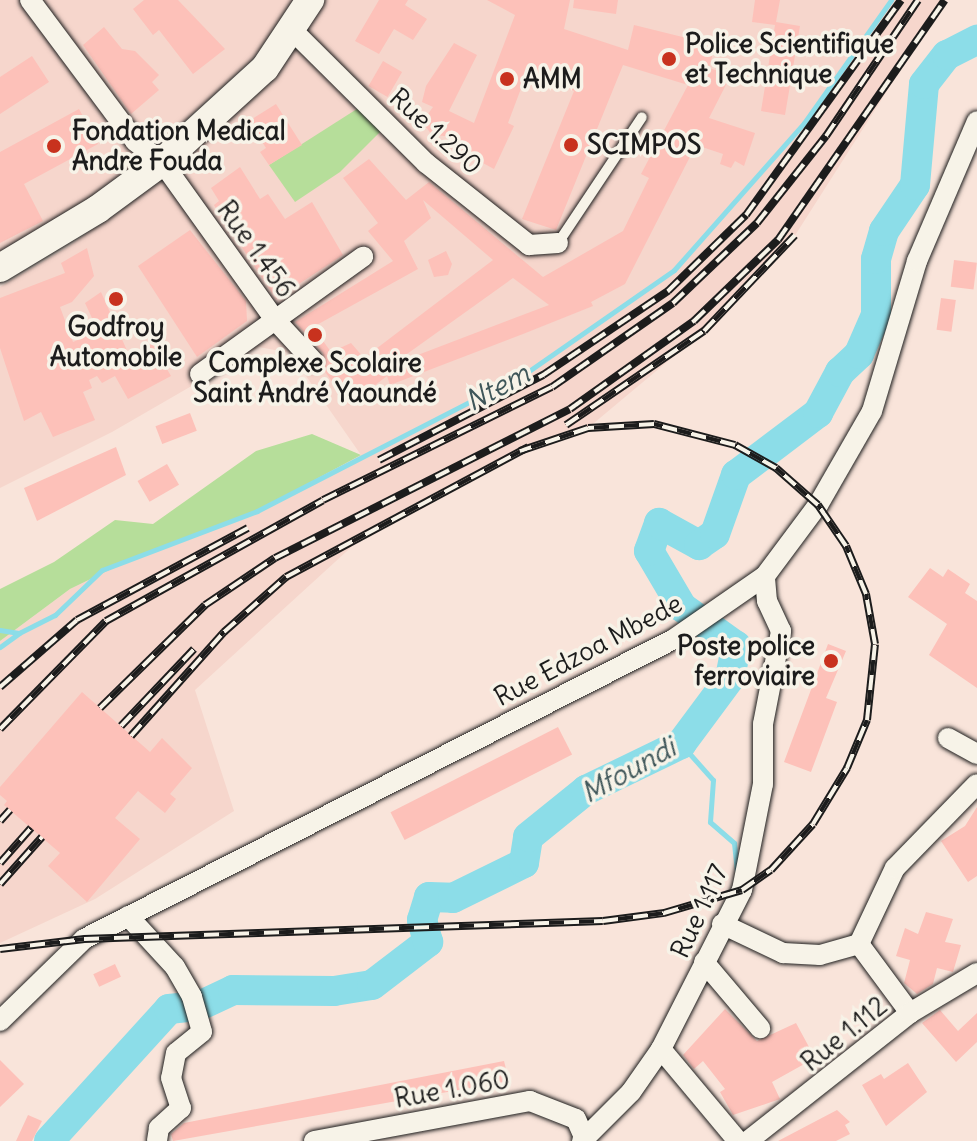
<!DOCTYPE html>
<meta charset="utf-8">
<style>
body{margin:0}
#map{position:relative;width:977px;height:1141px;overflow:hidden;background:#f9e4da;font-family:Delius,sans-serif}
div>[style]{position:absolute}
.built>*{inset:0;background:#f6d6cc}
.green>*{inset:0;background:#b6de9a}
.stream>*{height:5px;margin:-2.5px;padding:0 2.5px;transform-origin:2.5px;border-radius:2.5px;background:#8cdde8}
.river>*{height:30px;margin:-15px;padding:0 15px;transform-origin:15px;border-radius:15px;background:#8cdde8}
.building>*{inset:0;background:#fdc1b9;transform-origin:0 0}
.roads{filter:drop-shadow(0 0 2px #1c1c1c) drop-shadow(0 0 2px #1c1c1c)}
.service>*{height:10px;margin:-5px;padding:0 5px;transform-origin:5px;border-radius:5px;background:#f7f3e8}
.minor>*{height:20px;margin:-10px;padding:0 10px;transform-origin:10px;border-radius:10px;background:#f7f3e8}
.secondary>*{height:28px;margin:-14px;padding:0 14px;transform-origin:14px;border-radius:14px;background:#f7f3e8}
.rail>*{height:8px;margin-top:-4px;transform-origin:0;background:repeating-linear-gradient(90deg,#f7f3e8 0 15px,#1c1c1c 0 30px);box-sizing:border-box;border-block:2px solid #1c1c1c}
.dots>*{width:22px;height:22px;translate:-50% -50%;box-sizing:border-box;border:4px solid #f7f3e8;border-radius:50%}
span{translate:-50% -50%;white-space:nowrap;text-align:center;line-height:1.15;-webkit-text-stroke:7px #f7f3e8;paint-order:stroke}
.poi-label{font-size:26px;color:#1c1c1c;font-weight:700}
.left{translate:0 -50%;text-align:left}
.right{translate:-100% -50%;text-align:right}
.street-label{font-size:26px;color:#1c1c1c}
.water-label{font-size:28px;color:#3e5659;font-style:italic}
</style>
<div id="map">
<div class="built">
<div style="clip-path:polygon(0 0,296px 0,252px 60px,124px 176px,0 255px)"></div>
<div style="clip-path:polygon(324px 0,945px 0,787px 248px,704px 331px,588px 428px,520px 451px,370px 530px,195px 690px,234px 811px,95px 899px,0 943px,0 641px,70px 589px,140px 555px,257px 511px,361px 455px,290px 353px,259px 347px,112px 432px,0 488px,0 287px,68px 247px,165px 175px,284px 65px)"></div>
</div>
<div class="green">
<div style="clip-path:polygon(360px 107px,381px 131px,340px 172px,295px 202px,269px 165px)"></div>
<div style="clip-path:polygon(312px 434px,361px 455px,257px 511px,140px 555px,70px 589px,0 641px,0 589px,54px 562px,115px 520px,153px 524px,256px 451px)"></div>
</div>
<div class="stream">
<div style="left:0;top:630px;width:19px;rotate:9deg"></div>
<div style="left:19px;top:633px;width:40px;rotate:-26.6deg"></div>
<div style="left:55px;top:615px;width:65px;rotate:-43.8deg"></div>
<div style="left:102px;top:570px;width:166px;rotate:-20.8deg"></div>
<div style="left:257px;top:511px;width:302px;rotate:-27.2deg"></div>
<div style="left:526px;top:373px;width:180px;rotate:-34.8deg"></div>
<div style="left:674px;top:270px;width:196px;rotate:-48.5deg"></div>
<div style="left:804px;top:123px;width:151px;rotate:-54.7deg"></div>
<div style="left:0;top:647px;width:24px;rotate:-36deg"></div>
<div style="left:681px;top:744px;width:48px;rotate:48.4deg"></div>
<div style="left:713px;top:780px;width:42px;rotate:94.1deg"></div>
<div style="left:710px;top:822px;width:32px;rotate:41deg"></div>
<div style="left:734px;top:843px;width:29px;rotate:84deg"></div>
</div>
<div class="river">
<div style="left:49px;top:1141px;width:178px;rotate:-47.7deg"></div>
<div style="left:169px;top:1009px;width:30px;rotate:-6deg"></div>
<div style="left:199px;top:1006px;width:38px;rotate:-25deg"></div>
<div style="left:233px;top:990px;width:101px;rotate:0.6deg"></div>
<div style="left:334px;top:991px;width:38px;rotate:-9deg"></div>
<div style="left:372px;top:985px;width:71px;rotate:-37.5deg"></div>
<div style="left:428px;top:942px;width:23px;rotate:-105deg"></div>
<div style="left:422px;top:920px;width:24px;rotate:-73deg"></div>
<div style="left:429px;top:897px;width:24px;rotate:2deg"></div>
<div style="left:453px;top:898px;width:79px;rotate:-26.2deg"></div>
<div style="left:524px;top:863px;width:26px;rotate:-81deg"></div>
<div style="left:528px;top:837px;width:75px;rotate:-39deg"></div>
<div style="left:586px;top:790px;width:106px;rotate:-25.8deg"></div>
<div style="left:681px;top:744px;width:82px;rotate:-53.4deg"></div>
<div style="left:730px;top:678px;width:33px;rotate:-79deg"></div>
<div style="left:736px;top:646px;width:67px;rotate:-144.2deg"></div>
<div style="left:682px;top:607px;width:65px;rotate:-120.5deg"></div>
<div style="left:649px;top:551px;width:30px;rotate:-70deg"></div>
<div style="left:659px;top:523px;width:46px;rotate:28.8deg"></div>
<div style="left:699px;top:545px;width:19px;rotate:-35deg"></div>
<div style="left:715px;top:534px;width:63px;rotate:-70.4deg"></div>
<div style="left:736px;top:475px;width:103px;rotate:-37.1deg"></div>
<div style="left:818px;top:413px;width:47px;rotate:-61.8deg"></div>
<div style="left:840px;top:372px;width:26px;rotate:-43deg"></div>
<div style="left:859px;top:354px;width:43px;rotate:-66.4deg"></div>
<div style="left:876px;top:315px;width:56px;rotate:-90deg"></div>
<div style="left:876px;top:259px;width:29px;rotate:-74deg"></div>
<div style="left:884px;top:231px;width:55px;rotate:-56deg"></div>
<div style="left:915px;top:185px;width:101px;rotate:-84.9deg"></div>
<div style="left:924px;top:84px;width:37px;rotate:-52deg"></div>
<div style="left:947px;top:55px;width:34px;rotate:-27deg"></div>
</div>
<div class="building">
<div style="clip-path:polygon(144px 0,178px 0,225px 49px,193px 74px,159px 30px,153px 35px,133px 9px)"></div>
<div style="clip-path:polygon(379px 0,408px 0,405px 5px,427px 19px,413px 40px,394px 29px,379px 54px,355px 41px)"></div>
<div style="clip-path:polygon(evenodd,487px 0,570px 0,564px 29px,628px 50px,634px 25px,715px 45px,709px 68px,731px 75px,709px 118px,755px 133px,744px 166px,735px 161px,731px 168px,720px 164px,723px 154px,696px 145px,625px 284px,591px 302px,593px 306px,523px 334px,390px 385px,387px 376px,349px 405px,323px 369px,323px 353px,295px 322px,393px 261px,368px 231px,378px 223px,343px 178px,369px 159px,406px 200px,429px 182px,543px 277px,623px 231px,649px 178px,641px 174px,688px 85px,623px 65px,556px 230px,522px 219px,574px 91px,528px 70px,508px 123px,514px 126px,494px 169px,455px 148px,460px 137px,432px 135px,422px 122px,433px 107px,422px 102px,426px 86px,454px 43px,477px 55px,449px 111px,474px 123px,515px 15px,487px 0,423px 200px,493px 260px,364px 358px,351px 343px,331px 352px,313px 327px,418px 269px,404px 241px,431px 218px,423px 200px,487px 0,513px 278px,549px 305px,402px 361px,400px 359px,513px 278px)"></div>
<div style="clip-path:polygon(574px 0,618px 0,616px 14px,573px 8px)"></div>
<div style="clip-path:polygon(755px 0,780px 0,776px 22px,800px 26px,785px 115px,761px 111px,775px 25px,752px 22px)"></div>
<div style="clip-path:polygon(104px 27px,122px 49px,135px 51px,159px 75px,152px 82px,159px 90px,131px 114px,83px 45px)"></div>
<div style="clip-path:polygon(32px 56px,49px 82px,0 114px,0 77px)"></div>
<div style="left:383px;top:61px;width:22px;height:29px;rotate:30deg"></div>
<div style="clip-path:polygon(276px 104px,302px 145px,269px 165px,260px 152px,266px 148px,249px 121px)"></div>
<div style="clip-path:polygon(79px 109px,98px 144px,24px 184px,43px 221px,0 243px,0 152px)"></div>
<div style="clip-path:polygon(240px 167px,260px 199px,268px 194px,285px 219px,312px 202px,343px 255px,276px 299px,214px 205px,219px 201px,211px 188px)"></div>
<div style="clip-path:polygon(190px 230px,246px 301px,247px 321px,197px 357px,138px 266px)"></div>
<div style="clip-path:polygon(87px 248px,94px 276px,72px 302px,60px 307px,73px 342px,98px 331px,85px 303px,101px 292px,129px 355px,152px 343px,171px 376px,128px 399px,115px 376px,102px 383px,97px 376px,89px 380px,92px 388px,83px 392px,95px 420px,53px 437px,41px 412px,24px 421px,0 348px,0 298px,65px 273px,61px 263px)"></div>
<div style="clip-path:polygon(446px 251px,452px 264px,448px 275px,434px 277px,428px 260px)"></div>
<div style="left:954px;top:260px;width:23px;height:27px;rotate:7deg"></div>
<div style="left:941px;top:298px;width:15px;height:32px;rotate:8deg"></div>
<div style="left:190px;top:413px;width:19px;height:37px;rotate:69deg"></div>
<div style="clip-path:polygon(116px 447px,126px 475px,37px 521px,24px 488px)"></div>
<div style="left:167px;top:464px;width:24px;height:34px;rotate:60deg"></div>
<div style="clip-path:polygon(930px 568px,943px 577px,948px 569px,970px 584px,965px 593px,977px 601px,977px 688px,929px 655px,947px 624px,908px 597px)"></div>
<div style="clip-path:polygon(828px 644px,846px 651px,826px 698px,837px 702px,811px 772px,784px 762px)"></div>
<div style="clip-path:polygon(82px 692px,150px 752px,162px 738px,192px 768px,170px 794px,176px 799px,165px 813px,138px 791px,115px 818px,140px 839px,87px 902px,48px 866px,60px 853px,4px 805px,7px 801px,0 795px,0 787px)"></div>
<div style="left:558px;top:727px;width:31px;height:188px;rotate:63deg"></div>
<div style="clip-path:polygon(977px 807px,977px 876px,968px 882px,941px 841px,965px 826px)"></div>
<div style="clip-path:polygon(926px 912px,953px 919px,945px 942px,961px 945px,953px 972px,937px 968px,933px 984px,917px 994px,904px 983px,910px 960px,896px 956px,905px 928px,918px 934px)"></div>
<div style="left:115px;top:964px;width:14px;height:24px;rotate:65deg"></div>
<div style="clip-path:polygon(725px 1009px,757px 1041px,796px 1023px,815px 1058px,772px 1082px,780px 1099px,733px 1115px,720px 1092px,725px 1089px,703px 1061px,694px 1069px,683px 1055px)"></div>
<div style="clip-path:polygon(940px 1010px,958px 1031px,977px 1013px,977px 1042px,956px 1062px,922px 1023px)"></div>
<div style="clip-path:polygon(0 1060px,24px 1084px,0 1107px)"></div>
<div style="clip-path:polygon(504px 1061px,509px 1081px,173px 1141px,171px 1134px,184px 1123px)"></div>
<div style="clip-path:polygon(908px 1063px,927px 1092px,886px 1126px,862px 1085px,881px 1074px,884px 1079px)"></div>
<div style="clip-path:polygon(837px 1110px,850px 1122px,845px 1125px,850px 1134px,836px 1141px,778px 1141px)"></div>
<div style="clip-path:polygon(28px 1115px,42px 1121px,32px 1141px,16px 1141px)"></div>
</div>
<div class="roads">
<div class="service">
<div style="left:558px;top:243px;width:151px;rotate:-56.3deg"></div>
</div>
<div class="minor">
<div style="left:30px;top:0;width:176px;rotate:53.3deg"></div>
<div style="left:135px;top:141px;width:34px;rotate:38deg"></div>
<div style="left:162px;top:162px;width:196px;rotate:54.4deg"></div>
<div style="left:276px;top:321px;width:54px;rotate:47.2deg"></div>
<div style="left:292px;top:30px;width:189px;rotate:44.8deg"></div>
<div style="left:426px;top:163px;width:132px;rotate:38.5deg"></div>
<div style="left:529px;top:245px;width:29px;rotate:-4deg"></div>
<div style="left:200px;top:374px;width:201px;rotate:-35.7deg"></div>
<div style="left:948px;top:738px;width:33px;rotate:29deg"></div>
<div style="left:128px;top:916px;width:69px;rotate:47.3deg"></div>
<div style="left:175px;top:967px;width:34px;rotate:60deg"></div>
<div style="left:192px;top:997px;width:36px;rotate:74deg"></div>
<div style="left:202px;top:1032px;width:33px;rotate:141deg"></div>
<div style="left:176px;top:1053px;width:25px;rotate:101deg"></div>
<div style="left:171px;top:1078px;width:32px;rotate:72deg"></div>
<div style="left:181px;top:1108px;width:30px;rotate:138deg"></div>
<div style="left:159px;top:1128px;width:13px;rotate:99deg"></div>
<div style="left:722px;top:924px;width:68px;rotate:25.4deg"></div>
<div style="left:783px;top:953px;width:37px;rotate:3deg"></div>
<div style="left:820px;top:955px;width:41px;rotate:-15.8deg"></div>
<div style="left:859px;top:944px;width:84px;rotate:-64.7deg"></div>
<div style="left:895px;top:868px;width:117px;rotate:-45.7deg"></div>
<div style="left:859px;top:944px;width:86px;rotate:53.5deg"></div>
<div style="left:704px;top:962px;width:87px;rotate:49.7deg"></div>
<div style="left:0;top:1021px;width:117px;rotate:-44.3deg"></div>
<div style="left:84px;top:939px;width:662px;rotate:-26.95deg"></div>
<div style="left:674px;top:639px;width:111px;rotate:-34.7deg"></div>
<div style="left:765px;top:576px;width:89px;rotate:-53.3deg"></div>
<div style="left:818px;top:505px;width:108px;rotate:-60.1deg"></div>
<div style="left:872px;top:411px;width:157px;rotate:-73.3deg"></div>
<div style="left:917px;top:261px;width:152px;rotate:-66.8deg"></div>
<div style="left:661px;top:1049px;width:120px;rotate:50.1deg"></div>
<div style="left:314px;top:1141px;width:220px;rotate:-10.5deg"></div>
<div style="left:530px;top:1101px;width:49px;rotate:21.4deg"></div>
<div style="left:576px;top:1119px;width:24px;rotate:66deg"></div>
<div style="left:582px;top:1141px;width:69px;rotate:-45deg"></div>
<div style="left:631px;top:1092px;width:52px;rotate:-55.1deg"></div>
<div style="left:661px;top:1049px;width:178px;rotate:-63deg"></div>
<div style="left:742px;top:890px;width:108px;rotate:-78.8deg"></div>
<div style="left:763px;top:784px;width:60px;rotate:-90deg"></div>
<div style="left:763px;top:724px;width:95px;rotate:-79deg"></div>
<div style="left:781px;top:631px;width:33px;rotate:-115deg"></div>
<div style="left:767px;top:601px;width:25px;rotate:-95deg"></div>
<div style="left:748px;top:1141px;width:206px;rotate:-38.3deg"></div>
<div style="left:910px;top:1013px;width:78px;rotate:-30.8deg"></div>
</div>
<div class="secondary">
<div style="left:0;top:268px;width:114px;rotate:-31deg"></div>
<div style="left:98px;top:209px;width:79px;rotate:-36.3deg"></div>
<div style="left:162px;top:162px;width:139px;rotate:-42.4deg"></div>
<div style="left:265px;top:68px;width:82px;rotate:-56.5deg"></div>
</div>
</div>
<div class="rail">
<div style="left:566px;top:425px;width:167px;rotate:-34.3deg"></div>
<div style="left:704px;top:331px;width:132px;rotate:-46.5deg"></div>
<div style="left:379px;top:460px;width:185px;rotate:-27.4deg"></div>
<div style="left:543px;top:375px;width:151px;rotate:-33.9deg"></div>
<div style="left:668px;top:291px;width:109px;rotate:-44.3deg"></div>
<div style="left:746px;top:215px;width:265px;rotate:-54.2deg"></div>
<div style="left:0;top:687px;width:102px;rotate:-41deg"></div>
<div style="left:77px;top:620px;width:194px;rotate:-28.3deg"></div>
<div style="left:100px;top:708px;width:147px;rotate:-44.4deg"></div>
<div style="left:205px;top:605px;width:84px;rotate:-33.9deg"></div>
<div style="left:275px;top:558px;width:330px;rotate:-26.8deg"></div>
<div style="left:570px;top:409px;width:152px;rotate:-35.4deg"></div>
<div style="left:694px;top:321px;width:117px;rotate:-44deg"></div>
<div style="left:778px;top:240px;width:292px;rotate:-55.2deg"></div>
<div style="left:121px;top:726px;width:106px;rotate:-46.5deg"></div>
<div style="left:0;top:729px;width:151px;rotate:-45.5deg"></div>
<div style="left:106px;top:621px;width:248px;rotate:-29.1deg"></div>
<div style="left:323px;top:500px;width:255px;rotate:-26.3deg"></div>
<div style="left:552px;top:387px;width:147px;rotate:-34.8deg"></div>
<div style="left:673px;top:303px;width:116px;rotate:-43.6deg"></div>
<div style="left:757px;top:223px;width:111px;rotate:-51.6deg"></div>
<div style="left:826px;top:136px;width:164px;rotate:-55.9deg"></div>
<div style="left:131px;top:736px;width:140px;rotate:-48.2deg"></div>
<div style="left:224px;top:632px;width:83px;rotate:-41.6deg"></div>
<div style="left:286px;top:577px;width:275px;rotate:-28.2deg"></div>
<div style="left:0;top:821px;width:15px;rotate:-48deg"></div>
<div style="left:0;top:863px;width:47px;rotate:-48.5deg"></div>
<div style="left:0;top:884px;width:63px;rotate:-48.2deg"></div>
<div style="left:0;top:949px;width:85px;rotate:-6.8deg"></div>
<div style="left:84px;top:939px;width:519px;rotate:-1.99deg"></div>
<div style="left:603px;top:921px;width:62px;rotate:-7.5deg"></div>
<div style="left:664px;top:913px;width:81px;rotate:-16.4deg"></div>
<div style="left:742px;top:890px;width:35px;rotate:-35deg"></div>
<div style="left:771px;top:870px;width:62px;rotate:-47.6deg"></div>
<div style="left:813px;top:824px;width:66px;rotate:-58.7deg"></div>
<div style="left:847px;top:768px;width:52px;rotate:-67.4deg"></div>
<div style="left:867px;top:720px;width:76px;rotate:-84deg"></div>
<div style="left:875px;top:644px;width:51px;rotate:-100.2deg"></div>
<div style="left:866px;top:594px;width:52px;rotate:-112.6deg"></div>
<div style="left:846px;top:546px;width:50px;rotate:-124.3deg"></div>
<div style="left:818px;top:505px;width:56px;rotate:-138.6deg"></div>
<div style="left:776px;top:468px;width:47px;rotate:-150.7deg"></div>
<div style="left:735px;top:445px;width:84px;rotate:-165.5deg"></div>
<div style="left:654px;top:424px;width:66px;rotate:176.5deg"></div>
<div style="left:588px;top:428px;width:72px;rotate:161.3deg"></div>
</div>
<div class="dots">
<div style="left:669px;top:59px;background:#c8321e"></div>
<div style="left:507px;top:79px;background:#c8321e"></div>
<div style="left:571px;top:145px;background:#c8321e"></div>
<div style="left:54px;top:146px;background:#c8321e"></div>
<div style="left:116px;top:299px;background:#c8321e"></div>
<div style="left:315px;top:335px;background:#c8321e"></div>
<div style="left:831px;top:661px;background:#c8321e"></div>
</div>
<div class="poi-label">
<span class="left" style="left:685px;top:59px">Police Scientifique<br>et Technique</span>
<span class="left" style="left:523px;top:79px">AMM</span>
<span class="left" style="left:72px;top:146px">Fondation Medical<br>Andre Fouda</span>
<span class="left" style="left:587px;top:145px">SCIMPOS</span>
<span style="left:116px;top:342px">Godfroy<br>Automobile</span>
<span style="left:315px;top:378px">Complexe Scolaire<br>Saint André Yaoundé</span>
<span class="right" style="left:815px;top:661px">Poste police<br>ferroviaire</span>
</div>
<div class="street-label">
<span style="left:436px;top:131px;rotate:42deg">Rue 1.290</span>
<span style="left:256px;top:249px;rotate:54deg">Rue 1.456</span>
<span style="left:588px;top:650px;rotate:-28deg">Rue Edzoa Mbede</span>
<span style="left:699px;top:911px;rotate:-65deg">Rue 1.117</span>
<span style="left:844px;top:1034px;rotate:-39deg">Rue 1.112</span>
<span style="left:452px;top:1089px;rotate:-10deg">Rue 1.060</span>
</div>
<div class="water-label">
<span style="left:497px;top:387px;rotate:-28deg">Ntem</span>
<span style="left:628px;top:770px;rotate:-29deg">Mfoundi</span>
</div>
</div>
